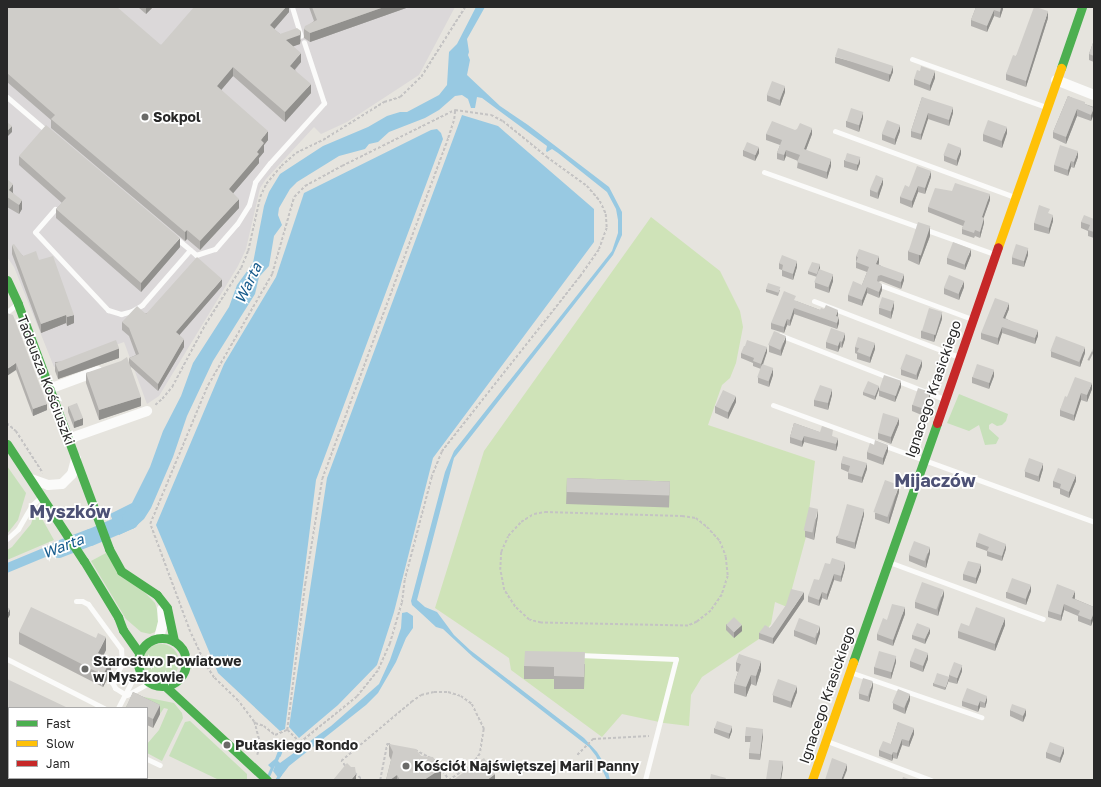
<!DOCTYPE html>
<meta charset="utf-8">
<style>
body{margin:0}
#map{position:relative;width:1101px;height:787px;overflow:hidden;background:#e6e4de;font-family:"Golos Text",sans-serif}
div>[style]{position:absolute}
.industrial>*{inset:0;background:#dbd8d9}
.green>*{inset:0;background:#c7e0ba}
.round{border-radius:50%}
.pitch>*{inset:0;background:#cfe3b8}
.water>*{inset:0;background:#98c9e2}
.stream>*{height:3px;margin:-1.5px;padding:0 1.5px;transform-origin:1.5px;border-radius:1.5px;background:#98c9e2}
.river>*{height:17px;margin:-8.5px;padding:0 8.5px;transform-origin:8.5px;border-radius:8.5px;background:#98c9e2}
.path>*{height:1.5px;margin-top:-0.75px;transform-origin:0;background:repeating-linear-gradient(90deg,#c4c3c3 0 3px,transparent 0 5px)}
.lane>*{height:5px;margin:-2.5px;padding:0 2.5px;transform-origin:2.5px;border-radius:2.5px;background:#fbfbfa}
.street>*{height:10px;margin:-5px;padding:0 5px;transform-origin:5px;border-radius:5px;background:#fbfbfa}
.fast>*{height:9px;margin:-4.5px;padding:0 4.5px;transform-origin:4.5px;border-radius:4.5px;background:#4caf50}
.fast>.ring{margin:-4.5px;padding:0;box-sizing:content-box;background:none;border:9px solid #4caf50;border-radius:50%}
.slow>*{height:9px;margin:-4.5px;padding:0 4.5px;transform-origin:4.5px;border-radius:4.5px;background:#ffc107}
.jam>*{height:9px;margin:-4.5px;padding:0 4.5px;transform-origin:4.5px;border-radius:4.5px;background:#c62828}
.wall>*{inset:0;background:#b2b0ad;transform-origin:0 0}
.shaded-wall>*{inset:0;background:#91908d}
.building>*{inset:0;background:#cfcdc9;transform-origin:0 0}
.dots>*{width:11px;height:11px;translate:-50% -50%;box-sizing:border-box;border:2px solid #fff;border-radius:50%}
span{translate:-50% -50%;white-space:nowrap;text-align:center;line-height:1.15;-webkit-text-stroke:3.5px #fff;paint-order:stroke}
.poi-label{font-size:14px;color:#282828;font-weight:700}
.left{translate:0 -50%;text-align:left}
.street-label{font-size:14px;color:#282828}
.water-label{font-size:15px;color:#185c8d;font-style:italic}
.district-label{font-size:18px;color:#4d5175;font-weight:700}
.frame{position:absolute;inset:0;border:8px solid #282828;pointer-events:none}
.legend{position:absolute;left:8px;top:707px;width:140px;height:72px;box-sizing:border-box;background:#fff;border:1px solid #a9a9a9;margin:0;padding:5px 7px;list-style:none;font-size:12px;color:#282828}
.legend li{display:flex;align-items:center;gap:8px;height:20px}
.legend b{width:20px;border:1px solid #a9a9a9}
</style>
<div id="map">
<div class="industrial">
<div style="clip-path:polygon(7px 7px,455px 7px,419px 75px,347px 122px,321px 134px,314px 127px,266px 179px,260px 188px,246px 249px,238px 266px,159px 396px,147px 404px,124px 342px,54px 367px,14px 267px,7px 257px)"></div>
</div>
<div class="green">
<div style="clip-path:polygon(959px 394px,1008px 414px,1006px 421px,1002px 425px,997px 426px,992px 423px,989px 425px,989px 429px,999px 438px,996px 444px,985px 445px,979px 425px,969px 431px,947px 423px)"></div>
<div style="clip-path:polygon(7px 466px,26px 493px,18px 520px,7px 534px)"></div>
<div style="clip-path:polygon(36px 508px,54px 540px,7px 560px,7px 550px,12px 547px,31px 524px)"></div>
<div style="clip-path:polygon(106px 553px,155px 603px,159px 616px,158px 627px,155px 632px,150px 634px,141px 632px,126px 619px,91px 561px)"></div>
<div class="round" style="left:143px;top:644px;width:36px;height:36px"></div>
<div style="clip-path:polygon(139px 696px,174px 703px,182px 713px,183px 718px,162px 761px,147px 753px,147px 744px,159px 730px,168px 709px,164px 708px,160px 714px,133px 702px,130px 708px,125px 708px,131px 699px)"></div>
<div style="clip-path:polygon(190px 721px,247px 774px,247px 780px,219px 780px,169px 756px,185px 722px)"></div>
</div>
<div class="pitch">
<div style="clip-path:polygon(651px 217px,720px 271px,740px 311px,743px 327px,736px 363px,730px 378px,722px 385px,708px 425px,815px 461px,806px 537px,787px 607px,775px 602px,771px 624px,759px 639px,702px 677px,691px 695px,689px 726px,664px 723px,622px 714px,602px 737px,511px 670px,509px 658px,435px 608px,484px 451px)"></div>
</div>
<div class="water">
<div style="clip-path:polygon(476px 7px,485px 7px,467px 39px,469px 52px,468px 55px,470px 60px,467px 75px,500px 106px,528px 125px,609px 187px,622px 212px,622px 235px,613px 255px,454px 458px,417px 600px,425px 607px,437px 612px,454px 635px,470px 650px,584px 738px,597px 752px,607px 768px,610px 780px,607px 780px,596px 756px,589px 747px,473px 657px,443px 629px,436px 627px,422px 614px,412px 605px,411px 601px,445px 472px,454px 451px,612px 251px,618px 233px,618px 220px,616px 209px,607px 192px,558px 153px,552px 149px,547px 152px,546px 151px,547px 146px,482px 98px,477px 97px,475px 108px,471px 108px,468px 99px,462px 95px,455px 96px,439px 110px,425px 118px,389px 132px,378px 142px,369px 144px,365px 149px,339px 156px,297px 182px,290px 189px,279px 208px,278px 215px,282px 225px,274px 236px,269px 266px,259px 277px,255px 294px,213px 361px,187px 416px,173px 457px,151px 508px,144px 519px,134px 528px,119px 535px,110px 514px,132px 503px,150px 467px,163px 431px,181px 396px,193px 363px,229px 307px,237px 285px,253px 263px,264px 206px,269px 192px,280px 174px,323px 146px,368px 127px,387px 116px,400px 112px,407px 112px,439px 95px,447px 85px,449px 52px,457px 44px)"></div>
<div style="clip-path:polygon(462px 115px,498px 126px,594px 209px,594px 242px,433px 458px,394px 612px,377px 665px,338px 705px,299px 738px,289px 727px,327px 478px)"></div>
<div style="clip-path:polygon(437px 129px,441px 133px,443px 139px,316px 480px,285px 729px,280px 731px,218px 673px,156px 525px,224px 364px,276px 277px,304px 193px,431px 130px)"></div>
<div style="clip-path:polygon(60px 541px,67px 551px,60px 551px,7px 573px,7px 563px)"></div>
<div style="clip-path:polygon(407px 612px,413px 616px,413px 628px,406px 638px,396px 662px,378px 693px,366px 705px,289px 766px,279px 779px,273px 771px,275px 766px,271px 768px,268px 765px,275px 759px,278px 751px,282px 752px,278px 761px,280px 763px,331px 726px,379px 684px,390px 660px,401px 628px,402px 613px)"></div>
</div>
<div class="stream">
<div style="left:279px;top:755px;width:12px;rotate:-70deg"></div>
<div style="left:268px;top:776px;width:12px;rotate:-66deg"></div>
<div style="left:276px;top:780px;width:7px;rotate:-56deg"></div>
</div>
<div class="river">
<div style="left:58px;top:549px;width:34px;rotate:-21deg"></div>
<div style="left:90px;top:537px;width:43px;rotate:-23deg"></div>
<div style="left:130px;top:520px;width:7px;rotate:-63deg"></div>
</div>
<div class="path">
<div style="left:155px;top:405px;width:9px;rotate:-41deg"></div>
<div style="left:162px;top:399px;width:16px;rotate:-50deg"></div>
<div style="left:172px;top:387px;width:70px;rotate:-62deg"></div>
<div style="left:205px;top:325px;width:67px;rotate:-57.7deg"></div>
<div style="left:241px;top:268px;width:18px;rotate:-68deg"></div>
<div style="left:248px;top:251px;width:55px;rotate:-77.5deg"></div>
<div style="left:260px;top:197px;width:14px;rotate:-65deg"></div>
<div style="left:266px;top:184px;width:23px;rotate:-50deg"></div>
<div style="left:281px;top:166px;width:20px;rotate:-41deg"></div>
<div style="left:296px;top:153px;width:30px;rotate:-26deg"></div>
<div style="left:323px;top:140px;width:72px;rotate:-31.9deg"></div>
<div style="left:384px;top:102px;width:17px;rotate:-17deg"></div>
<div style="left:400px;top:97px;width:29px;rotate:-44deg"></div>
<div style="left:421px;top:77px;width:83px;rotate:-57.8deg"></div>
<div style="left:7px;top:423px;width:12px;rotate:42deg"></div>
<div style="left:16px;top:431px;width:50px;rotate:57.3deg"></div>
<div style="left:545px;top:512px;width:137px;rotate:1.7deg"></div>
<div style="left:682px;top:516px;width:14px;rotate:8deg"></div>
<div style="left:696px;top:518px;width:14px;rotate:39deg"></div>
<div style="left:707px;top:527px;width:19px;rotate:47deg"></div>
<div style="left:720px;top:541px;width:17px;rotate:69deg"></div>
<div style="left:726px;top:557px;width:19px;rotate:84deg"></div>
<div style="left:728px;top:576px;width:20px;rotate:108deg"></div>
<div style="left:722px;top:595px;width:19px;rotate:125deg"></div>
<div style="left:711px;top:611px;width:18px;rotate:142deg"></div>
<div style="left:697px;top:622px;width:10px;rotate:156deg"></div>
<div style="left:688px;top:626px;width:147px;rotate:-178.8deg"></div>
<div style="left:541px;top:623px;width:12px;rotate:-166deg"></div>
<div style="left:529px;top:620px;width:19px;rotate:-137deg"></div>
<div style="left:515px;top:607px;width:20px;rotate:-123deg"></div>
<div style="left:504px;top:590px;width:20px;rotate:-101deg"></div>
<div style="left:500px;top:570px;width:18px;rotate:-87deg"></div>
<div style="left:501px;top:552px;width:17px;rotate:-66deg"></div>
<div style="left:508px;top:536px;width:19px;rotate:-47deg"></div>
<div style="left:521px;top:522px;width:15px;rotate:-32deg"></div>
<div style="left:534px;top:514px;width:11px;rotate:-10deg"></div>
<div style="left:255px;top:723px;width:9px;rotate:18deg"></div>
<div style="left:264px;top:726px;width:14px;rotate:39deg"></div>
<div style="left:275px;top:735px;width:13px;rotate:-23deg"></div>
<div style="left:287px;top:730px;width:147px;rotate:-83deg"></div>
<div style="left:305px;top:584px;width:106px;rotate:-80.8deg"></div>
<div style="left:322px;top:479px;width:364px;rotate:-69.7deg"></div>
<div style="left:448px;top:138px;width:20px;rotate:-72deg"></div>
<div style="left:454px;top:119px;width:9px;rotate:-84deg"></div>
<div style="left:415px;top:750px;width:18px;rotate:27deg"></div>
<div style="left:257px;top:755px;width:11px;rotate:-75deg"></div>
<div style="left:260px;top:744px;width:23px;rotate:-105deg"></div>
<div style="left:254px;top:722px;width:26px;rotate:-127deg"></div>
<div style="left:238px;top:701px;width:33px;rotate:-136deg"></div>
<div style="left:214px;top:678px;width:17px;rotate:-123deg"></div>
<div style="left:205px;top:664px;width:35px;rotate:-115deg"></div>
<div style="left:190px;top:632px;width:115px;rotate:-110.3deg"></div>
<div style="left:150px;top:524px;width:151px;rotate:-67.4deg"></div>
<div style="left:208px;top:385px;width:128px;rotate:-60deg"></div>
<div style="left:272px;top:274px;width:80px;rotate:-74.1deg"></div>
<div style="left:294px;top:197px;width:16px;rotate:-45deg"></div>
<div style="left:305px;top:186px;width:42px;rotate:-28.4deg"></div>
<div style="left:342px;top:166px;width:126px;rotate:-26.4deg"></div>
<div style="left:455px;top:110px;width:36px;rotate:8deg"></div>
<div style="left:491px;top:115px;width:13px;rotate:27deg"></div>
<div style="left:503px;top:121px;width:57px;rotate:39.3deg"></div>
<div style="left:547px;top:157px;width:49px;rotate:35.9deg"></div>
<div style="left:587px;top:186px;width:20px;rotate:49deg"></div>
<div style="left:600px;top:201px;width:14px;rotate:65deg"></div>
<div style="left:606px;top:214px;width:14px;rotate:86deg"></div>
<div style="left:607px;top:228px;width:23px;rotate:110deg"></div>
<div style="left:599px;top:250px;width:33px;rotate:125deg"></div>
<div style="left:580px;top:277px;width:223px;rotate:128.3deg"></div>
<div style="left:442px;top:452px;width:27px;rotate:112deg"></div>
<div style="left:432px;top:477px;width:106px;rotate:104.7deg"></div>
<div style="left:405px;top:580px;width:23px;rotate:97deg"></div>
<div style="left:402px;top:603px;width:43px;rotate:106.3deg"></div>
<div style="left:390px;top:644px;width:30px;rotate:114deg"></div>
<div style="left:378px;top:671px;width:33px;rotate:129deg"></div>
<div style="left:357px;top:697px;width:73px;rotate:141.1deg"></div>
<div style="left:300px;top:743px;width:18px;rotate:-135deg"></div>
<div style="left:577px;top:755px;width:23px;rotate:-45deg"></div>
<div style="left:593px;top:739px;width:56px;rotate:-3.1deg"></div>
<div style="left:434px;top:760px;width:4px;rotate:27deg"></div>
<div style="left:438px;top:762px;width:21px;rotate:59deg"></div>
<div style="left:345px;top:766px;width:6px;rotate:-129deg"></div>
<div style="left:341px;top:761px;width:92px;rotate:-40.1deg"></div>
<div style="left:411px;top:702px;width:12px;rotate:-35deg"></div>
<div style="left:421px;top:695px;width:13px;rotate:-13deg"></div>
<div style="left:434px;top:692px;width:14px"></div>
<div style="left:448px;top:692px;width:14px;rotate:17deg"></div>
<div style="left:461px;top:696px;width:14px;rotate:36deg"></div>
<div style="left:472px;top:704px;width:28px;rotate:64deg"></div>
<div style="left:484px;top:729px;width:25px;rotate:99deg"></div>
<div style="left:480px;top:754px;width:14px;rotate:126deg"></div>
<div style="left:472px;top:765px;width:27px;rotate:146deg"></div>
<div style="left:355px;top:773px;width:11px;rotate:41deg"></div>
<div style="left:380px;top:780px;width:37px;rotate:-79deg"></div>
<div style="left:387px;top:744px;width:3px"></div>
</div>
<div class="lane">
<div style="left:292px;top:7px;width:30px;rotate:73deg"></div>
<div style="left:912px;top:59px;width:142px;rotate:19.7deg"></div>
<div style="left:7px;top:97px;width:54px;rotate:40.5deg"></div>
<div style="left:835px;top:131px;width:191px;rotate:20.2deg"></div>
<div style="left:764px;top:172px;width:244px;rotate:19.6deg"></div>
<div style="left:55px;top:209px;width:30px;rotate:131deg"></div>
<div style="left:35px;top:232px;width:107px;rotate:46.9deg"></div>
<div style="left:108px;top:310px;width:14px;rotate:17deg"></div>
<div style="left:121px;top:314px;width:11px;rotate:-15deg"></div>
<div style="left:132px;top:311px;width:12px;rotate:-31deg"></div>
<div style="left:142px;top:305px;width:73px;rotate:-48.9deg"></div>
<div style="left:176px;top:238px;width:26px;rotate:40deg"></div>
<div style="left:196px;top:255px;width:20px;rotate:-18deg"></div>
<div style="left:215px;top:249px;width:33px;rotate:-49deg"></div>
<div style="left:237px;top:224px;width:22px;rotate:-58deg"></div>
<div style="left:249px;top:205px;width:24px;rotate:-75deg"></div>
<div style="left:255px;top:182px;width:24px;rotate:-52deg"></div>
<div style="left:270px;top:163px;width:81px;rotate:-48deg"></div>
<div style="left:324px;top:103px;width:64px;rotate:-108.2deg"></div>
<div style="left:880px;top:285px;width:98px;rotate:20.3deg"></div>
<div style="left:814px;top:301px;width:155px;rotate:21.1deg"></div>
<div style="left:7px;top:312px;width:13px;rotate:-39deg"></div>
<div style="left:780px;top:335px;width:176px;rotate:21.3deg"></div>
<div style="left:773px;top:405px;width:342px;rotate:20deg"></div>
<div style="left:7px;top:539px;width:15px;rotate:-42deg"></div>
<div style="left:18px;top:529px;width:28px;rotate:-60deg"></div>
<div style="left:32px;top:505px;width:12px;rotate:-42deg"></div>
<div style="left:889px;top:562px;width:164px;rotate:20.3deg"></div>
<div style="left:76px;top:601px;width:6px"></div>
<div style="left:82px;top:601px;width:7px;rotate:27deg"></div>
<div style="left:88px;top:604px;width:56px;rotate:53.7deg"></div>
<div style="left:121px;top:649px;width:15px;rotate:86deg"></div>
<div style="left:122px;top:664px;width:21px;rotate:119deg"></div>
<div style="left:112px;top:682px;width:7px;rotate:63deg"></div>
<div style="left:115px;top:688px;width:13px;rotate:32deg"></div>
<div style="left:579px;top:655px;width:97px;rotate:2.4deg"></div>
<div style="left:676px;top:659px;width:125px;rotate:104.4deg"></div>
<div style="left:7px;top:659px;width:109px;rotate:26.8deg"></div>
<div style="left:850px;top:672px;width:139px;rotate:19deg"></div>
<div style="left:127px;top:695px;width:25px;rotate:-29deg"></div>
<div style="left:118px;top:708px;width:44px;rotate:-62.9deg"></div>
<div style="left:827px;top:741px;width:111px;rotate:20.6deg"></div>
<div style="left:147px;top:759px;width:14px;rotate:25deg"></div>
<div style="left:117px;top:780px;width:2px;rotate:-63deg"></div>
</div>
<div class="street">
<div style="left:1056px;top:80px;width:41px;rotate:21.5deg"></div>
<div style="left:49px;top:389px;width:52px;rotate:-20.2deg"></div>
<div style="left:68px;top:439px;width:84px;rotate:-19.5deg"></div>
<div style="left:31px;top:479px;width:18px;rotate:19deg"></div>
<div style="left:48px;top:485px;width:14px;rotate:-4deg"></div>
<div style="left:62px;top:484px;width:14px;rotate:-45deg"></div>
<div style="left:72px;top:474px;width:16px;rotate:-75deg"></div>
<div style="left:159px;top:638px;width:16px;rotate:-76deg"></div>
<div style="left:163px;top:622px;width:13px;rotate:-94deg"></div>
</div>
<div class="fast">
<div style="left:1061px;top:68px;width:65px;rotate:-71deg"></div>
<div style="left:7px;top:280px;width:26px;rotate:65deg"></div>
<div style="left:18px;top:304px;width:261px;rotate:69.6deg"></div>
<div style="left:109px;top:549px;width:25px;rotate:61deg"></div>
<div style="left:121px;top:571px;width:43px;rotate:33.7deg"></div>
<div style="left:157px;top:595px;width:16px;rotate:52deg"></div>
<div style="left:167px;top:608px;width:34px;rotate:78deg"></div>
<div style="left:7px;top:444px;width:140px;rotate:56.7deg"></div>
<div style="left:84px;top:561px;width:66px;rotate:58.7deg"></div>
<div style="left:118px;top:617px;width:14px;rotate:69deg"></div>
<div style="left:123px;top:630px;width:28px;rotate:55deg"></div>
<div class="ring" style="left:138px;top:638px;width:39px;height:39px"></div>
<div style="left:853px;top:662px;width:253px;rotate:-70.6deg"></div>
<div style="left:165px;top:686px;width:139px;rotate:42.7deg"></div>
</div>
<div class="slow">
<div style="left:998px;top:247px;width:190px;rotate:-70.6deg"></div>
<div style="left:812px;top:780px;width:125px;rotate:-70.8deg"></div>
</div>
<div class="jam">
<div style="left:937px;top:423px;width:186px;rotate:-70.9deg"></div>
</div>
<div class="wall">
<div style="clip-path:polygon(7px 7px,161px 45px,289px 7px,289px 12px,274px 29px,280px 34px,301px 40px,300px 44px,293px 46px,301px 62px,295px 70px,311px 93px,285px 122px,233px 76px,221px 90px,268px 140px,264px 145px,264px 152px,259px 158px,259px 163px,233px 193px,239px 208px,200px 250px,187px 239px,185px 241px,51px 128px,51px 120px,7px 82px)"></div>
<div style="clip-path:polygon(138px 7px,153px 7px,146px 14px)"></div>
<div style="clip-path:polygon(309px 7px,409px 7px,310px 42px,304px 38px,304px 29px,314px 21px)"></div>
<div style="clip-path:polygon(976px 7px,1003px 7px,1003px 9px,1000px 18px,994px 16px,987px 32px,971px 26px,971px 20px)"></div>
<div style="clip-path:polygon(1048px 18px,1026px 87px,1006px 80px,1006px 74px,1016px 56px)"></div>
<div style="clip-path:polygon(1094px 40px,1094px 62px,1089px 60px,1089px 54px)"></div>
<div style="clip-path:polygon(835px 57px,893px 72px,889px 82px,835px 63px)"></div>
<div style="clip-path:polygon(935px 78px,930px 91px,914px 85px,914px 79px)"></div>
<div style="clip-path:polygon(785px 92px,780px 106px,767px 101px,767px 95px)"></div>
<div style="clip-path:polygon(1068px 96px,1085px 104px,1094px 107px,1091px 121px,1077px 116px,1066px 144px,1053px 138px,1053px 132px)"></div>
<div style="clip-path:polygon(922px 97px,953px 113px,949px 126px,928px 119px,921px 140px,911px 137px,911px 131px)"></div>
<div style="clip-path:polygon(863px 118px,859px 132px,846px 127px,846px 121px)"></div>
<div style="clip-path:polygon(795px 130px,812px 134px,806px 150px,831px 166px,827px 179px,797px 168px,798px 161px,786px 156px,784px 161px,777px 159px,777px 153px,780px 145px,766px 140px,766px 134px)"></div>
<div style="clip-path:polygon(900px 131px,895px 145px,882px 140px,882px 134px)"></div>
<div style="clip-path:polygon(1007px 133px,1002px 148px,983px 141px,983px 134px)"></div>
<div style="clip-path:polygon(743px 150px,759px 153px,755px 161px,743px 156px)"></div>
<div style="clip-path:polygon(961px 154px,957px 166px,944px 161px,944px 155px)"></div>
<div style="clip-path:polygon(19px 156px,180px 247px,141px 292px,56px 218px,56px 209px,62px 203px,19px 165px)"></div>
<div style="clip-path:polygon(1078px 157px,1074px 168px,1071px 167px,1068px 176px,1054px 171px,1054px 165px)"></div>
<div style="clip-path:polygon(844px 160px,860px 163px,857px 171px,844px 167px)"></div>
<div style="clip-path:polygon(931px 177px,925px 194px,918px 192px,912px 208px,900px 203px,900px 197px,909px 187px)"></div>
<div style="clip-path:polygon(7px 179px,13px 193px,22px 209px,19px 214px,7px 207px)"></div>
<div style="clip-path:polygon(883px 184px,878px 199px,870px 196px,870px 190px)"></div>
<div style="clip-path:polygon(990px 200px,984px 217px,984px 223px,980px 238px,975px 236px,974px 238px,962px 234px,962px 229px,963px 226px,928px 212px,928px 207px)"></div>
<div style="clip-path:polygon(1050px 214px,1053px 221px,1049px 234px,1034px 230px,1034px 223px)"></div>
<div style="clip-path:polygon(1094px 219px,1094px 238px,1088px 236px,1088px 231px,1081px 228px,1081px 222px)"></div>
<div style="clip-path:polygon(930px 236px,919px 265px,908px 260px,908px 251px)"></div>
<div style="clip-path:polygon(12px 245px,23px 256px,39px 260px,74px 323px,67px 326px,66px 323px,41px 333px,12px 254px)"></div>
<div style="clip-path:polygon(971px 255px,965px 270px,947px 264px,947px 258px)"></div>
<div style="clip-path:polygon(1028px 255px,1024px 267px,1012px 264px,1012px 257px)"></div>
<div style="clip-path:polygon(856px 256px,879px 263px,878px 264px,904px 280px,901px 289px,881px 281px,878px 282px,882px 290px,879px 298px,867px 293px,862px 306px,848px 301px,848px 295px,862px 285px,867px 272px,856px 268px)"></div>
<div style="clip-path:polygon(779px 263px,797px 267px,793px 280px,782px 276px,782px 270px,779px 269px)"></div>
<div style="clip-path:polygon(820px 268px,817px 277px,808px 274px,808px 271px)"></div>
<div style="clip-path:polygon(833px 281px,829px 293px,815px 288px,815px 282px)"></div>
<div style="clip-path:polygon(222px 286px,179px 335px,184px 347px,158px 391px,130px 366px,141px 406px,99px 420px,86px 383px,86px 373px,129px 363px,129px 358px,136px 355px,129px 336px,122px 330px,122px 322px)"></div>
<div style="clip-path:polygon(964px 287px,959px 300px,944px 294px,944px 288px)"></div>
<div style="clip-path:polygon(766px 289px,780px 290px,778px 296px,766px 292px)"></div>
<div style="clip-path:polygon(796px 301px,820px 310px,838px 315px,838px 317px,839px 323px,837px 329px,794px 314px,790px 326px,787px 325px,784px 333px,771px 329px,771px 323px)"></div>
<div style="clip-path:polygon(879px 308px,894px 308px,891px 319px,879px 314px)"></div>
<div style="clip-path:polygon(1009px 309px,1005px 318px,1038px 336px,1035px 344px,1002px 333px,998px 345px,981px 339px,981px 333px)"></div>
<div style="clip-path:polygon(7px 313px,47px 410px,33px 416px,16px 370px)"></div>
<div style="clip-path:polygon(942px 319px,934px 342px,921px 338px,921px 331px)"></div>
<div style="clip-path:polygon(845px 339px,842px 348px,840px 347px,838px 352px,826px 348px,826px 342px)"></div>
<div style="clip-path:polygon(786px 342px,781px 356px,769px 352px,769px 345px)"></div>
<div style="clip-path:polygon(855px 347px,875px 349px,870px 363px,857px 359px,857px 354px,855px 353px)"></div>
<div style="clip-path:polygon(1051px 351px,1085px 353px,1080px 367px,1051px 357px)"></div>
<div style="left:1092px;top:351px;width:2px;height:10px;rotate:27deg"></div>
<div style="clip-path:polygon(767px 352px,763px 365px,773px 375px,769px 387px,758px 383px,758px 377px,761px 369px,753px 366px,753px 363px,741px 358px,741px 353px)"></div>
<div style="clip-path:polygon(119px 358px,58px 379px,55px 371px,55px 362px)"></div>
<div style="clip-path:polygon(922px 366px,917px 380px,901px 375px,901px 369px)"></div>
<div style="clip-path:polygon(994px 376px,989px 389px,972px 383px,972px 377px)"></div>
<div style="clip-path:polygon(901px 387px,895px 402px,879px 396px,879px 390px,875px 400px,863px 395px,863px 392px,879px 389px)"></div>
<div style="clip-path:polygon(1092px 389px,1087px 402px,1081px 400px,1074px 421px,1060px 416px,1060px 410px,1067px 397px)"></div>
<div style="clip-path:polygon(832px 395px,828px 410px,814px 406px,814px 400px)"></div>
<div style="clip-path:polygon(930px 399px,924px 416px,912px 411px,912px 405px)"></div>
<div style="clip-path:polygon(736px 402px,728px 419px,715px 413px,715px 406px)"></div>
<div style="clip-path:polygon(68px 406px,83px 425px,74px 428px,68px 412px)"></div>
<div style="clip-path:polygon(794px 423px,833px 437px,838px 444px,836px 451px,804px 442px,802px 447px,790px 443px,790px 437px)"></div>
<div style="clip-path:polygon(899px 424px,891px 444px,878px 439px,878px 433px)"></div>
<div style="clip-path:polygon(874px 445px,888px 451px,883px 465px,867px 459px,867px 452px)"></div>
<div style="clip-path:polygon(841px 463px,867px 469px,862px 483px,848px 479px,848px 472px,841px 469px)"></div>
<div style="clip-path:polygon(1043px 469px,1039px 482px,1025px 477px,1025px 471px)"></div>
<div style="left:567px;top:478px;width:103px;height:26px;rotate:2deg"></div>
<div style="clip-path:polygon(1053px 481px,1076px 481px,1069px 498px,1060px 494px,1060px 489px,1053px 487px)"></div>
<div style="clip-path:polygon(899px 492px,889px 524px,875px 519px,875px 513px)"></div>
<div style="clip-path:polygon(864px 515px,855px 549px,836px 543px,836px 537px)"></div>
<div style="clip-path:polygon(818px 516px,814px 540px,805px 537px,805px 531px)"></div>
<div style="clip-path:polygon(976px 542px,1006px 549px,1002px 561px,987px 556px,987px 551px,976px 547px)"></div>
<div style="clip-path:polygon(930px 553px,926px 568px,909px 561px,909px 555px)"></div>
<div style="clip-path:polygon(845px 568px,841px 582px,834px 580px,827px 600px,822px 598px,819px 606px,808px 602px,808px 596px,819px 580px)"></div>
<div style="clip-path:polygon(981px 571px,976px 584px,963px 580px,963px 574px)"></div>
<div style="clip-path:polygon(1031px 591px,1026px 605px,1006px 598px,1006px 592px)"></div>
<div style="clip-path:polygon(944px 596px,938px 616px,915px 608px,915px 602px)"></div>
<div style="clip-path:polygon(1075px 597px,1075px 599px,1094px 607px,1091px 626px,1078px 621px,1078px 616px,1064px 610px,1061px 621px,1048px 617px,1048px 611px)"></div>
<div style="clip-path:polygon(804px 599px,773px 644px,759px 639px,759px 633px,770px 628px)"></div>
<div style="clip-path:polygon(905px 614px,893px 646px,877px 640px,877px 634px,887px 620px)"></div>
<div style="clip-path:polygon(726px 624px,742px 631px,734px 638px,726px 630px)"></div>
<div style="clip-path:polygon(1005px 625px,995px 651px,958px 638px,958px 631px)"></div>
<div style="clip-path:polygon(794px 630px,820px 633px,816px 645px,794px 636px)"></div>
<div style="clip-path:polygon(19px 632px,106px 650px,103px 656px,111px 672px,103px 687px,19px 644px)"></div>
<div style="clip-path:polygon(930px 633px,925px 644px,912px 639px,912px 635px)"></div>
<div style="clip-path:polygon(928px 659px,923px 672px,910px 667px,910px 661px)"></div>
<div style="clip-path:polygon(736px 662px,761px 670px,756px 686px,751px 684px,746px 697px,734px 693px,734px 684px,738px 672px,736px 671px)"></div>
<div style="clip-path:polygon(896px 662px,891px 679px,874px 674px,874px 667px)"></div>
<div style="clip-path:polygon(585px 664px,584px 689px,554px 689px,554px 679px,524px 679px,524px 666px)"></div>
<div style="clip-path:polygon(962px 671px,957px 684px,949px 682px,949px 675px)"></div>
<div style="clip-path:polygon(7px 679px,9px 708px,8px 735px,7px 735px)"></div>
<div style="clip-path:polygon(949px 680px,945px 690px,933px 686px,933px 683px)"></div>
<div style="clip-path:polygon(873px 687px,869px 702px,859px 699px,859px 693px)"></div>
<div style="clip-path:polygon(133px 692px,160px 705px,160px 714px,153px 728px,147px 725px,147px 708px,126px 708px)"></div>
<div style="clip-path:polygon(797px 692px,791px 708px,773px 702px,773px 695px)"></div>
<div style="clip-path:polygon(910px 700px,905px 714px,893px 709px,893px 703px)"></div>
<div style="clip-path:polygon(962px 701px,987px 701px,985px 708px,980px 707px,978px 712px,962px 706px)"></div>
<div style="clip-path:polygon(1010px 710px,1026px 715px,1023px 722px,1010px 716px)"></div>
<div style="clip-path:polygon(898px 722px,914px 734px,909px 747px,902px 745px,897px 759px,893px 758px,892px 761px,879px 756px,879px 750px,891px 744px)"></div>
<div style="clip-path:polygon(714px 728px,732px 731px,729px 739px,714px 733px)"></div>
<div style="clip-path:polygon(745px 736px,763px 736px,760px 760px,749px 759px,749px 753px,751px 742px,745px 742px)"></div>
<div style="clip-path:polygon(389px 744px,421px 756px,441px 780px,386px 780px,391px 760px,389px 756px)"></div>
<div style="clip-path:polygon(1046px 752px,1064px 753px,1060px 763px,1046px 758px)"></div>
</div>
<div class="shaded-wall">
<div style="clip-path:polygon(146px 7px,153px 7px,146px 14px)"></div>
<div style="clip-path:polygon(286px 7px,289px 7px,289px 12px,270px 34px,270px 25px)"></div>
<div style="clip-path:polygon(384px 7px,409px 7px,310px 42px,310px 33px)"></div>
<div style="clip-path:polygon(1001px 7px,1003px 7px,1003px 9px,1000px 18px,1000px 12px)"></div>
<div style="clip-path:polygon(994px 10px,994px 16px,987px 32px,987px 26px)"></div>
<div style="clip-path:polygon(1048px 11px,1048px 18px,1026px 87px,1026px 81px)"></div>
<div style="clip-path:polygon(301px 31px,300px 44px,286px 49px,286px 40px)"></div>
<div style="clip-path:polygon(301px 53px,301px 62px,290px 75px,290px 66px)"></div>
<div style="clip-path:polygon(893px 66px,893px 72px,889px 82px,889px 76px)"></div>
<div style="clip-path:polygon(233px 67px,233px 76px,217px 95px,217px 86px)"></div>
<div style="clip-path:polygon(935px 71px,935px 78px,930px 91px,930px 85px)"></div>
<div style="clip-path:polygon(311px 84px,311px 93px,285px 122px,285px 112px)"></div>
<div style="clip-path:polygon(785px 86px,785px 92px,780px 106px,780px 100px)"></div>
<div style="clip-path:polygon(953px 107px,953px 113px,949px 126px,949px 120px)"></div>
<div style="clip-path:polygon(1094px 108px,1094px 114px,1091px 121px,1091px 115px)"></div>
<div style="clip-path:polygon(1077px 109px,1077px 116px,1066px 144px,1066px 137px)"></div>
<div style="clip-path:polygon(863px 112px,863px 118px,859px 132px,859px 126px)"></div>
<div style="clip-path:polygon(928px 113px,928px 119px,921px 140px,921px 134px)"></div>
<div style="clip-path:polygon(900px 125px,900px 131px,895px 145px,895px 138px)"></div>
<div style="clip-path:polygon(12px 126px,12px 132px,7px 137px,7px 131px)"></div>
<div style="clip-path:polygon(1007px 127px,1007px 133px,1002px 148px,1002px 141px)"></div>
<div style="clip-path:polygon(812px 128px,812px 134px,804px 155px,804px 149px)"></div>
<div style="clip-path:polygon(268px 131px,268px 140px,264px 145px,264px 152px,259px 158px,259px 163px,229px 198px,229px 189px,257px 152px,261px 140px)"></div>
<div style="clip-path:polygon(759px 147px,759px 153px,755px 161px,755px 155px)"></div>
<div style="clip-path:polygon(961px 148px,961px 154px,957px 166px,957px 159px)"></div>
<div style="clip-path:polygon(786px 150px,786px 156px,784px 161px,784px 155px)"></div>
<div style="clip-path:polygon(1078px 151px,1078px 157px,1074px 168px,1074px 162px)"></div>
<div style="clip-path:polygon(860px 157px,860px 163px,857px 171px,857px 165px)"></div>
<div style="clip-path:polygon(831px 159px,831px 166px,827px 179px,827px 172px)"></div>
<div style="clip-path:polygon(1071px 161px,1071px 167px,1068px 176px,1068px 170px)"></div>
<div style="clip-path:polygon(931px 171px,931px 177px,925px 194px,925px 188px)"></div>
<div style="clip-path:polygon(883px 178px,883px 184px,878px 199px,878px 193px)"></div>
<div style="clip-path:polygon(13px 184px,13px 193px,9px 199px,9px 190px)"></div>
<div style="clip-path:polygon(918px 186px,918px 192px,912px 208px,912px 201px)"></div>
<div style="clip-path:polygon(990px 194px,990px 200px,982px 222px,982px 217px)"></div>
<div style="clip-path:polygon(239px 199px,239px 208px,200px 250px,200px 241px)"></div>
<div style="clip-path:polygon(22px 200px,22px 209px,19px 214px,19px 205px)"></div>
<div style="clip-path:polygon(1053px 215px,1053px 221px,1049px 234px,1049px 228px)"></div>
<div style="clip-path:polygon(984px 218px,984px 223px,980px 238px,980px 232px)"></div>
<div style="clip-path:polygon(930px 226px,930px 236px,919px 265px,919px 255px)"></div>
<div style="clip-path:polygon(187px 230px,187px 239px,185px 241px,185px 232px)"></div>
<div style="clip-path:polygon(180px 238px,180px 247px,141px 292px,141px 283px)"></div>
<div style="clip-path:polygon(1028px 248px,1028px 255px,1024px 267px,1024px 261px)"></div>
<div style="clip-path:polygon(971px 249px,971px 255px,965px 270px,965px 264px)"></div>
<div style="clip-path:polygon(879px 256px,879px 263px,876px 270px,876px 264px)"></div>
<div style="clip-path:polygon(797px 261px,797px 267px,793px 280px,793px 274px)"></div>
<div style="clip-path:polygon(820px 264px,820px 268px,817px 277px,817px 274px)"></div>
<div style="clip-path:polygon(833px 274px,833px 281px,829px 293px,829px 287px)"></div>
<div style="clip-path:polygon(904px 274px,904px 280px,901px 289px,901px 282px)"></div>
<div style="clip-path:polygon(222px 279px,222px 286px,176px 339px,176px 332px)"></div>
<div style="clip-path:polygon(964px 281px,964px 287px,959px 300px,959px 293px)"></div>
<div style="clip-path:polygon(882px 284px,882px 290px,879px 298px,879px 292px)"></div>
<div style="clip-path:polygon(867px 287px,867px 293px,862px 306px,862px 300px)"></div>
<div style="clip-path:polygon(894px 301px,894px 308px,891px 319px,891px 312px)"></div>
<div style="clip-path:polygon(1009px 303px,1009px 309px,1003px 324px,1003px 318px)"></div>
<div style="clip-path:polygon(794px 308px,794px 314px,790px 326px,790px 320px)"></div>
<div style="clip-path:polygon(838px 310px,838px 315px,836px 322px,836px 316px)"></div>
<div style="clip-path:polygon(942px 312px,942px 319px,934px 342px,934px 336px)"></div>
<div style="clip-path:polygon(66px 315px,66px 323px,41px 333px,41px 324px)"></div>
<div style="clip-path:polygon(74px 315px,74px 323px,67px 326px,67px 317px)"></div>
<div style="clip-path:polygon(839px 317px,839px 323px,837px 329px,837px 323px)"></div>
<div style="clip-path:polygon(787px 319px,787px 325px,784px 333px,784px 327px)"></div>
<div style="clip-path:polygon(1002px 327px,1002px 333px,998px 345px,998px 338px)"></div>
<div style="clip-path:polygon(1038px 330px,1038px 336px,1035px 344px,1035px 338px)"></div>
<div style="clip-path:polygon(845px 333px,845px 339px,842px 348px,842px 342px)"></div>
<div style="clip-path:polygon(786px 336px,786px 342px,781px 356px,781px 350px)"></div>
<div style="clip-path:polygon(184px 339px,184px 347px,158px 391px,158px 384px)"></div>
<div style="clip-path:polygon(840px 341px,840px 347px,838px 352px,838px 346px)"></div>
<div style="clip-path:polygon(875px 343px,875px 349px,870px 363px,870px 357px)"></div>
<div style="clip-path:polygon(767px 347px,767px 352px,761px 369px,761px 364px)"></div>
<div style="clip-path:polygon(1085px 347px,1085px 353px,1080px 367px,1080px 361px)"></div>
<div style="clip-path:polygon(119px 348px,119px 358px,58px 379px,58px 370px)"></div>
<div style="clip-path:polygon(922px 360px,922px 366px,917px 380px,917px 374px)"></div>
<div style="clip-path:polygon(16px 363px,16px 370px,7px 376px,7px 369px)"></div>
<div style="clip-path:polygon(773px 368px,773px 375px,769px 387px,769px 381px)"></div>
<div style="clip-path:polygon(994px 370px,994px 376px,989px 389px,989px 383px)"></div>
<div style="clip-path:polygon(901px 381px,901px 387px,895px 402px,895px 396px)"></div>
<div style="clip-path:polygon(1092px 383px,1092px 389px,1087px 402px,1087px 395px)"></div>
<div style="clip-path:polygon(879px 386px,879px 389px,875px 400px,875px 396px)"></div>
<div style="clip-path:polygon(832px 389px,832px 395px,828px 410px,828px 403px)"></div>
<div style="clip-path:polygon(930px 392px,930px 399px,924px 416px,924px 409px)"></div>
<div style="clip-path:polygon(1081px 393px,1081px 400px,1074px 421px,1074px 415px)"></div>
<div style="clip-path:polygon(736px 396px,736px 402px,728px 419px,728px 413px)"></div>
<div style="clip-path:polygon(141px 397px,141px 406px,99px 420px,99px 410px)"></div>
<div style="clip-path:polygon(47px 404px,47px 410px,33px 416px,33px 409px)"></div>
<div style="clip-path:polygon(83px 418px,83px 425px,74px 428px,74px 422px)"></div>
<div style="clip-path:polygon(899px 418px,899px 424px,891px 444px,891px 437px)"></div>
<div style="clip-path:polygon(804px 436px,804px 442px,802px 447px,802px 441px)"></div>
<div style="clip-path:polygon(838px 438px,838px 444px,836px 451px,836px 444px)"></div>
<div style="clip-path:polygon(888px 445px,888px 451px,883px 465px,883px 458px)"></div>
<div style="clip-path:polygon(867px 463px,867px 469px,862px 483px,862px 477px)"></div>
<div style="clip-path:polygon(1043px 463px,1043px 469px,1039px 482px,1039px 476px)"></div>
<div style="clip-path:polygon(1076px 475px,1076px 481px,1069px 498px,1069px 492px)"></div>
<div style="clip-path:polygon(899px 485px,899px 492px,889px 524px,889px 518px)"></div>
<div style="clip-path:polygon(818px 509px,818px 516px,814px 540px,814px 534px)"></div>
<div style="clip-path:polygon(864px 509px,864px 515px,855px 549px,855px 543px)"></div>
<div style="clip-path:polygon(1006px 544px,1006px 549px,1002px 561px,1002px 556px)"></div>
<div style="clip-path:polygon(930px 547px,930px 553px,926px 568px,926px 561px)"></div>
<div style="clip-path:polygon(845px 562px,845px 568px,841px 582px,841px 576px)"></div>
<div style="clip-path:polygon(981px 564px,981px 571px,976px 584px,976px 578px)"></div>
<div style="clip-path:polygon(834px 574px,834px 580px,827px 600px,827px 594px)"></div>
<div style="clip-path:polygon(1031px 585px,1031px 591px,1026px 605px,1026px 599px)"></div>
<div style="clip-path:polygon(944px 590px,944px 596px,938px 616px,938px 609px)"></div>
<div style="clip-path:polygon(1075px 591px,1075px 597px,1072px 605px,1072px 598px)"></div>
<div style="clip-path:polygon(804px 592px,804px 599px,773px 644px,773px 638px)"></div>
<div style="clip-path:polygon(822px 592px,822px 598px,819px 606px,819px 600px)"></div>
<div style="clip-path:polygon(1064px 604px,1064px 610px,1061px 621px,1061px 615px)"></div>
<div style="clip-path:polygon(905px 607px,905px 614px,893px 646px,893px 640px)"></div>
<div style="clip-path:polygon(10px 609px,10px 615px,7px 620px,7px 614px)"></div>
<div style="clip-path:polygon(1094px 612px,1094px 618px,1091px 626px,1091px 620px)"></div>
<div style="clip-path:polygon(1005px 618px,1005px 625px,995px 651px,995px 644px)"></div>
<div style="clip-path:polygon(742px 625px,742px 631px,734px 638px,734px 632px)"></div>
<div style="clip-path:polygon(820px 626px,820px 633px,816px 645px,816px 639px)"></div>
<div style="clip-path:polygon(930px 628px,930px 633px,925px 644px,925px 639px)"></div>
<div style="clip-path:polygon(106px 637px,106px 650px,98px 666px,98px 653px)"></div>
<div style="clip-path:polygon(928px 653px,928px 659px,923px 672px,923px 666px)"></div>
<div style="clip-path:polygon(896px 656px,896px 662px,891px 679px,891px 673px)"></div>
<div style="clip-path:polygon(111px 659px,111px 672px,103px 687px,103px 675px)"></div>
<div style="clip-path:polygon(761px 661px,761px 670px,756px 686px,756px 676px)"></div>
<div style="clip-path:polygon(962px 665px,962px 671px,957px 684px,957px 678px)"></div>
<div style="clip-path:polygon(751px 675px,751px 684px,746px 697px,746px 687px)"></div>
<div style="clip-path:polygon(949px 677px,949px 680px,945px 690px,945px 687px)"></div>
<div style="clip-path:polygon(873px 681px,873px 687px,869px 702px,869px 696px)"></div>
<div style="clip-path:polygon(797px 686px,797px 692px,791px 708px,791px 702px)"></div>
<div style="clip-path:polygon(910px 694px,910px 700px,905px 714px,905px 707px)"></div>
<div style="clip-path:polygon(987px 696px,987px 701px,985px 708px,985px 703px)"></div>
<div style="clip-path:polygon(980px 701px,980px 707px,978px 712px,978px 706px)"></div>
<div style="clip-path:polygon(160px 705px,160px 714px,153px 728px,153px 719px)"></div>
<div style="clip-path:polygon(1026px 709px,1026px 715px,1023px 722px,1023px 716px)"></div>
<div style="clip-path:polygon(9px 724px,9px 733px,8px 735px,8px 726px)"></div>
<div style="clip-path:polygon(732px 726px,732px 731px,729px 739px,729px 734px)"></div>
<div style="clip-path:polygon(914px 728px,914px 734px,909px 747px,909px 741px)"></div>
<div style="clip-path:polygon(763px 729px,763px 736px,760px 760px,760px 754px)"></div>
<div style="clip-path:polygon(902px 739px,902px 745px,897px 759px,897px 753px)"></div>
<div style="clip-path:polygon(1064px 747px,1064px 753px,1060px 763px,1060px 757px)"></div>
<div style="clip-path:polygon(893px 752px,893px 758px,892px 761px,892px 755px)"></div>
<div style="clip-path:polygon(783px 761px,783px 768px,781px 780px,780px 780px)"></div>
<div style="clip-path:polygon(847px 764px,847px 770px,843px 780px,841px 780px)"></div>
<div style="clip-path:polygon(441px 769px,441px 780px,424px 780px)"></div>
<div style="clip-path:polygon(356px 774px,356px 780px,351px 780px)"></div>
<div style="clip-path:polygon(495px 774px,495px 780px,487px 780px)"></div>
<div style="clip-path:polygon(397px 775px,397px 780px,390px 780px)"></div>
</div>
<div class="building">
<div style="clip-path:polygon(7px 7px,117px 7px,161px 45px,194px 7px,286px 7px,270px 25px,280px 34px,297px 28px,301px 31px,300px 35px,286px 40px,301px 53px,290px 66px,311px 84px,285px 112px,233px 67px,217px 86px,268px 131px,261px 140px,264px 143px,257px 152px,259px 154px,229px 189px,239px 199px,200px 241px,187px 230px,185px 232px,51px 119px,55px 115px,7px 73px)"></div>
<div style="clip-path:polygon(312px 7px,384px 7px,310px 33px,304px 29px,305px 26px,317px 20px)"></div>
<div style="clip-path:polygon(976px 7px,1001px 7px,1000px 12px,994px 10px,987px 26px,971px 20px)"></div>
<div style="clip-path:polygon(1034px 7px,1036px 7px,1048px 11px,1026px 81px,1006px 74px,1013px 55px,1016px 56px)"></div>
<div style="clip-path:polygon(1094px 40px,1094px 56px,1089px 54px)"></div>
<div style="left:838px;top:48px;width:58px;height:9px;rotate:18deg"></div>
<div style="clip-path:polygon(921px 66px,935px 71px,930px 85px,914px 79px,917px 70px,920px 71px)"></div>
<div style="left:772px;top:81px;width:14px;height:15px;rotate:21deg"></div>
<div style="clip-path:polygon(1068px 96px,1085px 102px,1085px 104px,1094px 108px,1091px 115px,1077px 109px,1066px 137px,1053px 132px)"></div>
<div style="clip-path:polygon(922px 97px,953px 107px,949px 120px,928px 113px,921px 134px,911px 131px)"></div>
<div style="left:851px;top:108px;width:13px;height:14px;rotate:18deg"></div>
<div style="left:887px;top:120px;width:14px;height:15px;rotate:21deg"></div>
<div style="left:988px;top:120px;width:20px;height:15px;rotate:20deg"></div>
<div style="clip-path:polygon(772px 121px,795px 130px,797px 129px,800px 123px,812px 128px,804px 149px,831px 159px,827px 172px,797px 162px,800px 155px,786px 150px,784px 155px,777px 153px,782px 140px,766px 134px)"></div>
<div style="clip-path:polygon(7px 122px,12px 126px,7px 131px)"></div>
<div style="clip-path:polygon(46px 125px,180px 238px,141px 283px,56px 209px,66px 198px,19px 156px)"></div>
<div style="left:747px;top:142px;width:13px;height:9px;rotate:23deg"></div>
<div style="left:948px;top:143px;width:14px;height:13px;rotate:21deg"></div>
<div style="clip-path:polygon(1060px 145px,1078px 151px,1074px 162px,1071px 161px,1068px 170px,1054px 165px)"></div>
<div style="left:847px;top:153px;width:14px;height:8px;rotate:17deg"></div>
<div style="clip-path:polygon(917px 166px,931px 171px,925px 188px,918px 186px,912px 201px,900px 197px,905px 185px,909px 187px)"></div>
<div style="left:876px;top:175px;width:8px;height:16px;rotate:23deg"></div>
<div style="clip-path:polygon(7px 179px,13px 184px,9px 190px,22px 200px,19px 205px,7px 197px)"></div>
<div style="clip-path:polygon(955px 183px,990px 194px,982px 217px,984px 218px,980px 232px,975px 230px,974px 233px,962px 229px,965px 221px,928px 207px,935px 188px,952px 191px)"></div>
<div style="clip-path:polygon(1039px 205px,1050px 209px,1048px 213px,1053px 215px,1049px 228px,1034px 223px)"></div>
<div style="clip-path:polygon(1084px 215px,1094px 219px,1094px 232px,1088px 230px,1090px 225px,1081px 222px)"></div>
<div style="left:918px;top:222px;width:13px;height:31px;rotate:18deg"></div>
<div style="left:953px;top:242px;width:19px;height:17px;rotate:21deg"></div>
<div style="clip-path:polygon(14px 244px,23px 256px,36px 251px,39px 260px,53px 256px,74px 315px,67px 317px,66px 315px,41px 324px,12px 245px)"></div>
<div style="left:1016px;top:244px;width:13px;height:14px;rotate:18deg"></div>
<div style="clip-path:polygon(859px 249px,879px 256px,876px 264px,904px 274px,901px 282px,881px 275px,878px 276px,877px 281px,882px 284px,879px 292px,867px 287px,862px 300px,848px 295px,853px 281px,862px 285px,869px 267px,856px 262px,858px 257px,856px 256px)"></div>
<div style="clip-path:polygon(782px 255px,797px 261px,793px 274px,782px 270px,783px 265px,779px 263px)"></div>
<div style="clip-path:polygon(197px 257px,222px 279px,176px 332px,184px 339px,158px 384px,129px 358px,139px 354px,129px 328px,122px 322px,137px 306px,146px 314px)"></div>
<div style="clip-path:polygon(812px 262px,820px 264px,817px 274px,808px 271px)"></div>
<div style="left:819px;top:269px;width:15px;height:14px;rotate:20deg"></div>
<div style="left:949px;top:275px;width:16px;height:14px;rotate:22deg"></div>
<div style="left:768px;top:283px;width:13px;height:6px;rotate:18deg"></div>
<div style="clip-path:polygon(784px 291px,796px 296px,794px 300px,820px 310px,821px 308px,824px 309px,826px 305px,838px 310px,836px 316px,839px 317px,837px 323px,794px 308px,790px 320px,787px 319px,784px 327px,771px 323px)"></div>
<div style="left:882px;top:297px;width:13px;height:11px;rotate:18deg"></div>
<div style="clip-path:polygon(995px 298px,1009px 303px,1003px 318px,1038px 330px,1035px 338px,1002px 327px,998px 338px,981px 333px)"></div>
<div style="left:929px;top:308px;width:14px;height:24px;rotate:17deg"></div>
<div style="clip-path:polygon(7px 313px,13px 315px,47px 404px,33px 409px,16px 363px,7px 369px)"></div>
<div style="clip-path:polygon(831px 328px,845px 333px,842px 342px,840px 341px,838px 346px,826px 342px)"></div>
<div style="left:774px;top:331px;width:13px;height:15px;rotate:23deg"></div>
<div style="left:1056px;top:336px;width:31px;height:16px;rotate:21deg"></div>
<div style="clip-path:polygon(858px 337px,875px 343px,870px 357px,857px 352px,859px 348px,855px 347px)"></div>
<div style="left:116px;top:340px;width:9px;height:65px;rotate:69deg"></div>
<div style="clip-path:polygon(747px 340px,767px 347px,761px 364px,753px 361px,754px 358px,741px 353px,744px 346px,745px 346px)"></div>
<div style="clip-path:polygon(1094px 346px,1094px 352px,1092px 351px)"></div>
<div style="left:906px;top:354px;width:17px;height:16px;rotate:21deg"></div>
<div style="clip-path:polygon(127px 357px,141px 397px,99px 410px,86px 373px,121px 361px)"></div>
<div style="left:762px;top:364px;width:12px;height:14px;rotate:20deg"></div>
<div style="left:977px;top:364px;width:18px;height:14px;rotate:19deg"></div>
<div style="left:884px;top:375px;width:18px;height:16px;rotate:19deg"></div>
<div style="clip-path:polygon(1075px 377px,1092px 383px,1087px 395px,1081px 393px,1074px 415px,1060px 410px,1065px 396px,1067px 397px)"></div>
<div style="clip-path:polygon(868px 381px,879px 386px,875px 396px,863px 392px)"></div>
<div style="clip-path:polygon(820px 385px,832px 389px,828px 403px,814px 400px)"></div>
<div style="left:918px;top:388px;width:13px;height:18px;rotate:18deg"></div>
<div style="left:723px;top:390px;width:14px;height:18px;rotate:25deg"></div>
<div style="left:77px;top:403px;width:16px;height:9px;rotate:68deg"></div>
<div style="clip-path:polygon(883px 413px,899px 418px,891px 437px,878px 433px)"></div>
<div style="clip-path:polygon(794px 423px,820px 432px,822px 426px,833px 430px,832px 436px,838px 438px,836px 444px,804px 436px,802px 441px,790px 437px)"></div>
<div style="clip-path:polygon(875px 440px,888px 445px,883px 458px,867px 452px,870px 443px,874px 445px)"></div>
<div style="clip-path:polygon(843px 456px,867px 463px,862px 477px,848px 473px,850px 466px,841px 463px)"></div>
<div style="left:1029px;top:458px;width:15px;height:14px;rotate:20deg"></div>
<div style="clip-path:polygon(1058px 468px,1076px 475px,1069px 492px,1060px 488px,1061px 484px,1053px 481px)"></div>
<div style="left:567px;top:478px;width:103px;height:14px;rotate:2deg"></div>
<div style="left:885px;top:480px;width:15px;height:34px;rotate:20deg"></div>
<div style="left:847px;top:504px;width:18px;height:35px;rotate:16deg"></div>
<div style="left:809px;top:507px;width:9px;height:24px;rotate:13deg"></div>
<div style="clip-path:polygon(979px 533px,1006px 544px,1002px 556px,987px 551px,989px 547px,976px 542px)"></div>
<div style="left:914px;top:541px;width:17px;height:15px;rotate:21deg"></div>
<div style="clip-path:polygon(832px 558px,845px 562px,841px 576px,834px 574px,827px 594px,822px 592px,819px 600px,808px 596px,814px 579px,819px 580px,825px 563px,830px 564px)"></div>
<div style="clip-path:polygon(968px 561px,981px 564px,976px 578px,963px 574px)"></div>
<div style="left:1012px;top:578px;width:20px;height:15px;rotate:20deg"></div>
<div style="left:922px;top:582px;width:23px;height:21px;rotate:20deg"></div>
<div style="clip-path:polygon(1057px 584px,1075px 591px,1072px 598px,1094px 607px,1094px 612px,1091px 620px,1078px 615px,1080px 611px,1064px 604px,1061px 615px,1048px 611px)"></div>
<div style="clip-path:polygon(791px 589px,804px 592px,773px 638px,759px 633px,765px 625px,770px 628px,786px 605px)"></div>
<div style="clip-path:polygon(892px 604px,905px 607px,893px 640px,877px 634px,883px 618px,887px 620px)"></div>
<div style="clip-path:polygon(7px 607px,10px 609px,7px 614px)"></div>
<div style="clip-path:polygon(31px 607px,96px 638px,98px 633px,106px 637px,98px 653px,111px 659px,103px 675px,19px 632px)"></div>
<div style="clip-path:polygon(976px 607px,1005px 618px,995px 644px,958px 631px,961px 623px,969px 626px)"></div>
<div style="left:734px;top:617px;width:11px;height:11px;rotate:45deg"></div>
<div style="left:799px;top:618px;width:22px;height:13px;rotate:21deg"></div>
<div style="clip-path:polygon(917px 623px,930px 628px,925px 639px,912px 635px)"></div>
<div style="left:915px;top:648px;width:14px;height:14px;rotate:21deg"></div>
<div style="clip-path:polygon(525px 651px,585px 652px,584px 677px,554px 676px,554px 667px,524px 666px)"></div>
<div style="left:879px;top:651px;width:18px;height:17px;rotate:16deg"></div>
<div style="clip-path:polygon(739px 654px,761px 661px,756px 676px,751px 675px,746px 687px,734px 684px,741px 664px,736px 662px)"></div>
<div style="left:954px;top:662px;width:9px;height:14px;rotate:21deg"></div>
<div style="left:937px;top:673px;width:13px;height:11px;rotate:18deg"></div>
<div style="left:863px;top:678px;width:10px;height:16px;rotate:17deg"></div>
<div style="clip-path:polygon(7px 679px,68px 708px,9px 708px,9px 724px,8px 726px,7px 725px)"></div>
<div style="left:778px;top:679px;width:20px;height:17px;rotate:20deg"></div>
<div style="clip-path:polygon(967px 688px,987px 696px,985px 703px,980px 701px,978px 706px,962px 701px)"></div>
<div style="left:898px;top:689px;width:13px;height:15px;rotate:23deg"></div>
<div style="clip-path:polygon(133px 692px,160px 705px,153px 719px,147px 716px,147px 708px,129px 708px,126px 707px)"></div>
<div style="clip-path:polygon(1012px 704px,1026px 709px,1023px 716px,1010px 710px)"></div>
<div style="left:717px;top:721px;width:16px;height:8px;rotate:18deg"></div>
<div style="clip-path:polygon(898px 722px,914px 728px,909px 741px,902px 739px,897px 753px,893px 752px,892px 755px,879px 750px,883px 741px,891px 744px)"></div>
<div style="clip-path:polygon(746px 727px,763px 729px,760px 754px,749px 753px,751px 736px,745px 736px)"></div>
<div style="left:1050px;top:742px;width:15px;height:11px;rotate:20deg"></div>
<div style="clip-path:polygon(389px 744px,416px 749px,421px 756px,433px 757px,441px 769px,424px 780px,411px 780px,410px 779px,409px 780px,400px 780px,397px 775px,390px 780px,386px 780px,393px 752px)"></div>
<div style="clip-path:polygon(484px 758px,495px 774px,487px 780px,453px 780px)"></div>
<div style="clip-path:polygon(832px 758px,847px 764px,841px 780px,825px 780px)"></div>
<div style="clip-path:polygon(769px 760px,783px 761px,780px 780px,766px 780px)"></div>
<div style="clip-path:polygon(347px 763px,351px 767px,355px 767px,356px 774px,351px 780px,333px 780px)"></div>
<div style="clip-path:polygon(711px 774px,726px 778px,725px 780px,710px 780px)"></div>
<div style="clip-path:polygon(903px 777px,912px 780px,902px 780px)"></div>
</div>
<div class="dots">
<div style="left:145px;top:117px;background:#6a6a68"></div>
<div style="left:85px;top:669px;background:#6a6a68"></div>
<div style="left:227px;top:745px;background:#6a6a68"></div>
<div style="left:406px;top:766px;background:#6a6a68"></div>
</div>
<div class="poi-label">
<span class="left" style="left:153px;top:117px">Sokpol</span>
<span class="left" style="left:93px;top:669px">Starostwo Powiatowe<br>w Myszkowie</span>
<span class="left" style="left:235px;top:745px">Pułaskiego Rondo</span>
<span class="left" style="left:414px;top:766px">Kościół Najświętszej Marii Panny</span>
</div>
<div class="street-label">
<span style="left:46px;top:380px;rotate:69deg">Tadeusza Kościuszki</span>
<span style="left:933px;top:389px;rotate:-71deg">Ignacego Krasickiego</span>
<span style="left:827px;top:695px;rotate:-71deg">Ignacego Krasickiego</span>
</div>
<div class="water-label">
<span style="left:248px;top:283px;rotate:-64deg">Warta</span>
<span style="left:63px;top:546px;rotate:-21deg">Warta</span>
</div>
<div class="district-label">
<span style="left:935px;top:480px">Mijaczów</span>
<span style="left:70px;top:511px">Myszków</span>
</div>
<div class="frame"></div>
<ul class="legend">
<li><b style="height:5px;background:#4caf50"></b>Fast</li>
<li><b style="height:5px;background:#ffc107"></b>Slow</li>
<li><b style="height:5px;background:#c62828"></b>Jam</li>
</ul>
</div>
